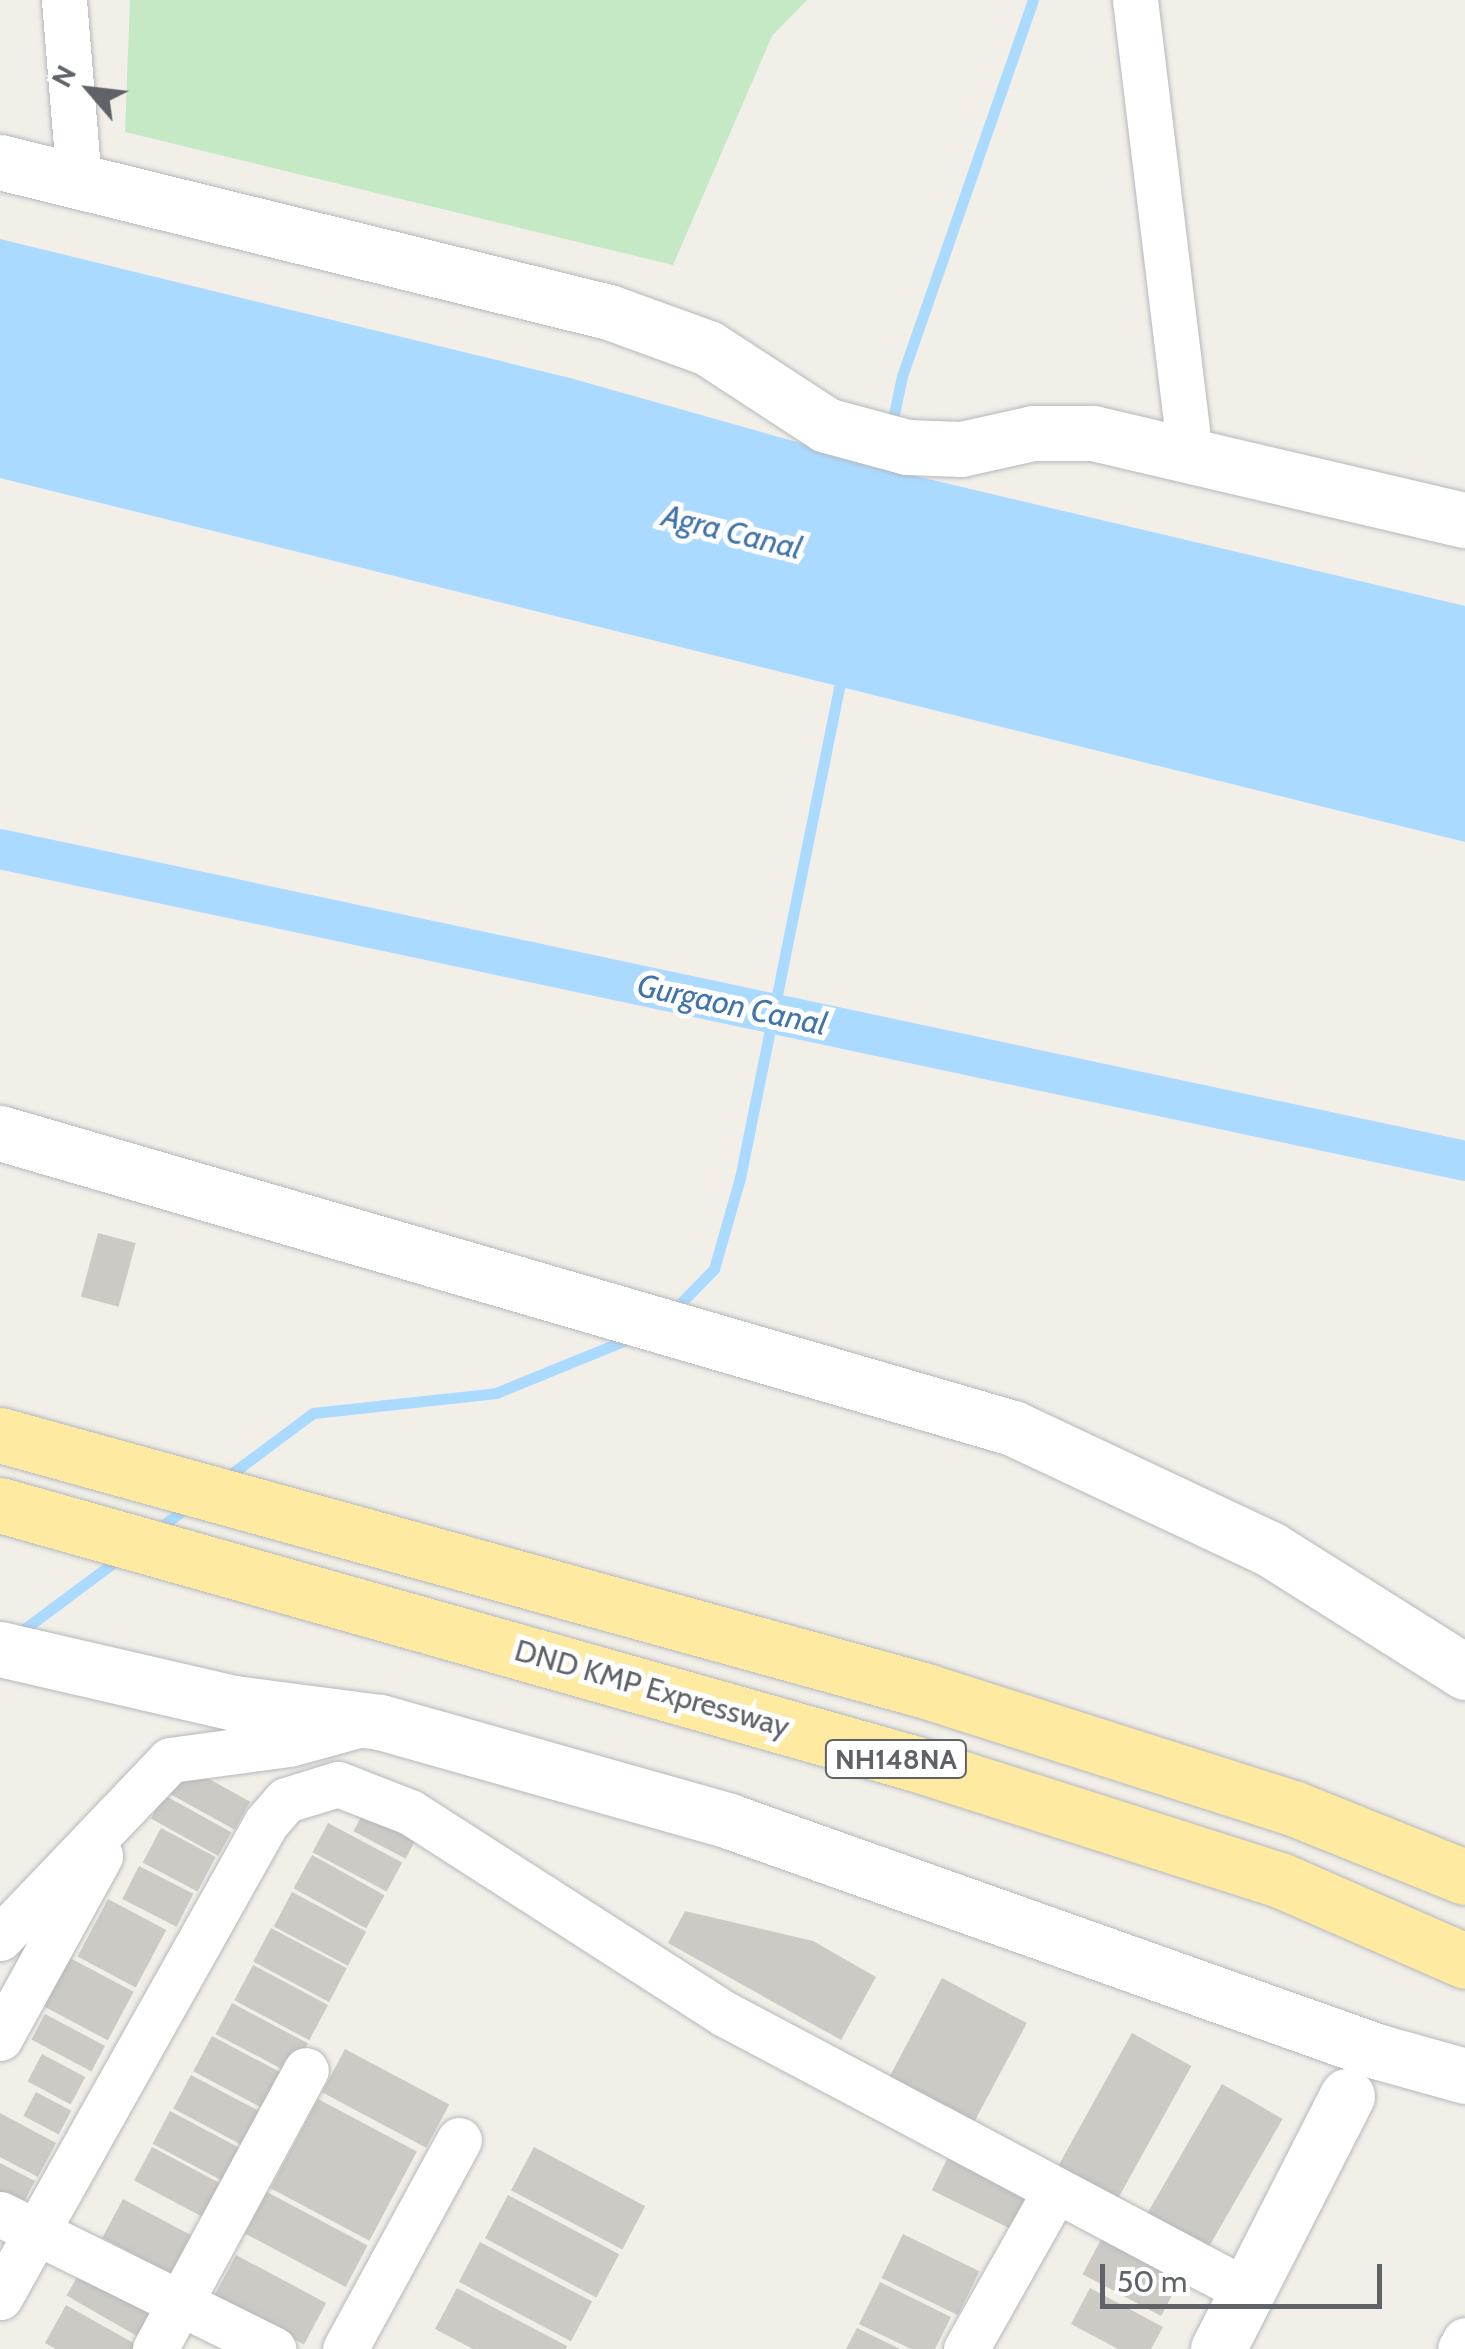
<!DOCTYPE html>
<style>
body{margin:0}
#map{position:relative;width:1465px;height:2349px;overflow:hidden;background:#f1efe8;font-family:Cabin,sans-serif}
div>[style]{position:absolute}
.green>*{inset:0;background:#c5e8c5}
.water>*{inset:0;background:#aadaff}
.stream>*{height:11px;margin:-5.5px;padding:0 5.5px;transform-origin:5.5px;border-radius:5.5px;background:#aadaff}
.canal>*{height:40px;margin:-20px;padding:0 20px;transform-origin:20px;border-radius:20px;background:#aadaff}
.building>*{inset:0;background:#cccac5;transform-origin:0 0}
.roads{filter:drop-shadow(0 0 2px #b5b8bc) drop-shadow(0 0 2px #b5b8bc)}
.minor>*{height:45px;margin:-22.5px;padding:0 22.5px;transform-origin:22.5px;border-radius:22.5px;background:#fff}
.tertiary>*{height:55px;margin:-27.5px;padding:0 27.5px;transform-origin:27.5px;border-radius:27.5px;background:#fff}
.trunk>*{height:55px;margin:-27.5px;padding:0 27.5px;transform-origin:27.5px;border-radius:27.5px;background:#feeaa1}
span{translate:-50% -50%;white-space:nowrap;text-align:center;line-height:1.15;-webkit-text-stroke:10px #fff;paint-order:stroke}
.shield-label span{padding:2px 8px;background:#fff;border:2px solid;border-radius:8px;-webkit-text-stroke-width:0}
.shield-label{font-size:28px;color:#5f6368;font-weight:700}
.street-label{font-size:30px;color:#5f6368}
.water-label{font-size:32px;color:#4174aa;font-style:italic}
.north{position:absolute;left:40px;top:40px;width:100px;height:100px;-webkit-text-stroke:8px #fff;paint-order:stroke;rotate:298deg;font-size:28px;font-weight:700;line-height:40px;text-align:center;color:#5f6368}
.north::after{content:'';display:block;margin:auto;width:35px;height:45px;background:#5f6368;clip-path:polygon(50% 0,100% 100%,50% 72%,0 100%)}
.scale{position:absolute;left:1100px;top:2264px;width:282px;height:45px;box-sizing:border-box;border:5px solid #5f6368;border-top:0;padding-left:12px;font-size:30px;line-height:35px;white-space:nowrap;color:#5f6368;-webkit-text-stroke:8px #fff;paint-order:stroke}
</style>
<div id="map">
<div class="green">
<div style="clip-path:polygon(130px 0,807px 0,772px 36px,673px 265px,125px 132px)"></div>
</div>
<div class="water">
<div style="clip-path:polygon(0 239px,570px 378px,924px 478px,1465px 606px,1465px 842px,0 478px)"></div>
</div>
<div class="stream">
<div style="left:891px;top:429px;width:54px;rotate:-78.3deg"></div>
<div style="left:902px;top:376px;width:398px;rotate:-70.8deg"></div>
<div style="left:671px;top:1313px;width:62px;rotate:-45.7deg"></div>
<div style="left:714px;top:1269px;width:95px;rotate:-74.1deg"></div>
<div style="left:740px;top:1178px;width:515px;rotate:-78.58deg"></div>
<div style="left:223px;top:1480px;width:112px;rotate:-36.7deg"></div>
<div style="left:313px;top:1413px;width:184px;rotate:-6.2deg"></div>
<div style="left:496px;top:1393px;width:146px;rotate:-22.2deg"></div>
<div style="left:155px;top:1531px;width:42px;rotate:-36.3deg"></div>
<div style="left:15px;top:1636px;width:132px;rotate:-36.7deg"></div>
</div>
<div class="canal">
<div style="left:0;top:849px;width:1498px;rotate:12.02deg"></div>
</div>
<div class="building">
<div style="left:98px;top:1233px;width:39px;height:66px;rotate:15deg"></div>
<div style="left:182px;top:1764px;width:78px;height:32px;rotate:29deg"></div>
<div style="left:164px;top:1795px;width:77px;height:27px;rotate:29deg"></div>
<div style="left:369px;top:1802px;width:59px;height:33px;rotate:28deg"></div>
<div style="left:328px;top:1823px;width:84px;height:33px;rotate:28deg"></div>
<div style="left:161px;top:1828px;width:62px;height:39px;rotate:28deg"></div>
<div style="left:312px;top:1855px;width:83px;height:38px;rotate:29deg"></div>
<div style="left:139px;top:1866px;width:61px;height:37px;rotate:27deg"></div>
<div style="left:292px;top:1892px;width:84px;height:39px;rotate:28deg"></div>
<div style="left:108px;top:1899px;width:66px;height:65px;rotate:28deg"></div>
<div style="clip-path:polygon(685px 1911px,813px 1941px,876px 1977px,841px 2040px,668px 1943px)"></div>
<div style="left:271px;top:1928px;width:86px;height:38px;rotate:28deg"></div>
<div style="left:70px;top:1958px;width:72px;height:55px;rotate:28deg"></div>
<div style="left:253px;top:1965px;width:85px;height:40px;rotate:28deg"></div>
<div style="left:942px;top:1978px;width:96px;height:123px;rotate:28deg"></div>
<div style="left:232px;top:2003px;width:86px;height:35px;rotate:28deg"></div>
<div style="left:45px;top:2014px;width:68px;height:29px;rotate:28deg"></div>
<div style="left:1132px;top:2033px;width:68px;height:159px;rotate:29deg"></div>
<div style="left:212px;top:2036px;width:89px;height:40px;rotate:28deg"></div>
<div style="left:345px;top:2049px;width:118px;height:49px;rotate:28deg"></div>
<div style="left:42px;top:2054px;width:49px;height:31px;rotate:28deg"></div>
<div style="left:191px;top:2075px;width:88px;height:38px;rotate:28deg"></div>
<div style="left:1222px;top:2084px;width:70px;height:159px;rotate:30deg"></div>
<div style="left:36px;top:2092px;width:40px;height:27px;rotate:28deg"></div>
<div style="left:318px;top:2099px;width:112px;height:101px;rotate:28deg"></div>
<div style="left:170px;top:2111px;width:91px;height:37px;rotate:28deg"></div>
<div style="clip-path:polygon(0 2113px,56px 2143px,38px 2177px,0 2157px)"></div>
<div style="left:152px;top:2147px;width:92px;height:38px;rotate:28deg"></div>
<div style="left:534px;top:2147px;width:126px;height:49px;rotate:28deg"></div>
<div style="left:952px;top:2149px;width:88px;height:46px;rotate:26deg"></div>
<div style="clip-path:polygon(0 2163px,35px 2181px,21px 2207px,0 2196px)"></div>
<div style="left:267px;top:2192px;width:114px;height:47px;rotate:28deg"></div>
<div style="left:508px;top:2195px;width:126px;height:49px;rotate:28deg"></div>
<div style="left:123px;top:2199px;width:92px;height:44px;rotate:28deg"></div>
<div style="left:1106px;top:2230px;width:89px;height:50px;rotate:28deg"></div>
<div style="left:903px;top:2234px;width:85px;height:49px;rotate:26deg"></div>
<div style="left:480px;top:2242px;width:127px;height:45px;rotate:28deg"></div>
<div style="left:236px;top:2255px;width:102px;height:47px;rotate:28deg"></div>
<div style="left:87px;top:2260px;width:95px;height:41px;rotate:30deg"></div>
<div style="clip-path:polygon(880px 2282px,951px 2317px,935px 2349px,911px 2349px,859px 2324px)"></div>
<div style="clip-path:polygon(457px 2288px,567px 2346px,566px 2349px,473px 2349px,435px 2329px)"></div>
<div style="clip-path:polygon(1090px 2288px,1163px 2327px,1151px 2349px,1118px 2349px,1071px 2324px)"></div>
<div style="clip-path:polygon(66px 2305px,144px 2349px,56px 2349px,45px 2343px)"></div>
<div style="clip-path:polygon(857px 2328px,900px 2349px,846px 2349px)"></div>
</div>
<div class="roads">
<div class="minor">
<div style="left:64px;top:0;width:182px;rotate:85.3deg"></div>
<div style="left:1135px;top:0;width:458px;rotate:83.1deg"></div>
<div style="left:0;top:1938px;width:246px;rotate:-46.3deg"></div>
<div style="left:170px;top:1760px;width:120px;rotate:-7.7deg"></div>
<div style="left:289px;top:1744px;width:80px;rotate:-15.3deg"></div>
<div style="left:0;top:2038px;width:208px;rotate:-61.2deg"></div>
<div style="left:0;top:2214px;width:305px;rotate:26.3deg"></div>
<div style="left:0;top:2297px;width:544px;rotate:-60.7deg"></div>
<div style="left:266px;top:1823px;width:30px;rotate:-49deg"></div>
<div style="left:286px;top:1800px;width:54px;rotate:-17.1deg"></div>
<div style="left:338px;top:1784px;width:77px;rotate:21.3deg"></div>
<div style="left:410px;top:1812px;width:372px;rotate:32.7deg"></div>
<div style="left:723px;top:2013px;width:593px;rotate:27.95deg"></div>
<div style="left:155px;top:2349px;width:317px;rotate:-61.6deg"></div>
<div style="left:345px;top:2349px;width:238px;rotate:-61.4deg"></div>
<div style="left:966px;top:2349px;width:179px;rotate:-60.6deg"></div>
<div style="left:1460px;top:2349px;width:10px;rotate:-61deg"></div>
</div>
<div class="tertiary">
<div style="left:0;top:162px;width:627px;rotate:13.84deg"></div>
<div style="left:609px;top:312px;width:105px;rotate:20deg"></div>
<div style="left:708px;top:348px;width:141px;rotate:33.1deg"></div>
<div style="left:826px;top:425px;width:84px;rotate:15.2deg"></div>
<div style="left:907px;top:447px;width:54px;rotate:2.1deg"></div>
<div style="left:961px;top:449px;width:74px;rotate:-12.5deg"></div>
<div style="left:1033px;top:433px;width:60px"></div>
<div style="left:1093px;top:433px;width:382px;rotate:13.2deg"></div>
<div style="left:0;top:1133px;width:1055px;rotate:16.24deg"></div>
<div style="left:1013px;top:1428px;width:284px;rotate:25.2deg"></div>
<div style="left:1270px;top:1549px;width:231px;rotate:32.2deg"></div>
<div style="left:0;top:1649px;width:240px;rotate:13deg"></div>
<div style="left:234px;top:1703px;width:147px;rotate:7.4deg"></div>
<div style="left:380px;top:1722px;width:363px;rotate:15.8deg"></div>
<div style="left:729px;top:1821px;width:690px;rotate:19.56deg"></div>
<div style="left:1379px;top:2052px;width:89px;rotate:15.6deg"></div>
<div style="left:1218px;top:2349px;width:284px;rotate:-63deg"></div>
</div>
<div class="trunk">
<div style="left:0;top:1435px;width:961px;rotate:15.45deg"></div>
<div style="left:926px;top:1691px;width:385px;rotate:17.7deg"></div>
<div style="left:1293px;top:1808px;width:185px;rotate:21.9deg"></div>
<div style="left:0;top:1505px;width:949px;rotate:15.78deg"></div>
<div style="left:913px;top:1763px;width:385px;rotate:17.7deg"></div>
<div style="left:1280px;top:1880px;width:202px;rotate:23.6deg"></div>
</div>
</div>
<div class="shield-label">
<span style="left:896px;top:1759px">NH148NA</span>
</div>
<div class="street-label">
<span style="left:652px;top:1689px;rotate:16deg">DND KMP Expressway</span>
</div>
<div class="water-label">
<span style="left:732px;top:532px;rotate:14deg">Agra Canal</span>
<span style="left:732px;top:1005px;rotate:12deg">Gurgaon Canal</span>
</div>
<div class="north">N</div>
<div class="scale">50 m</div>
</div>
